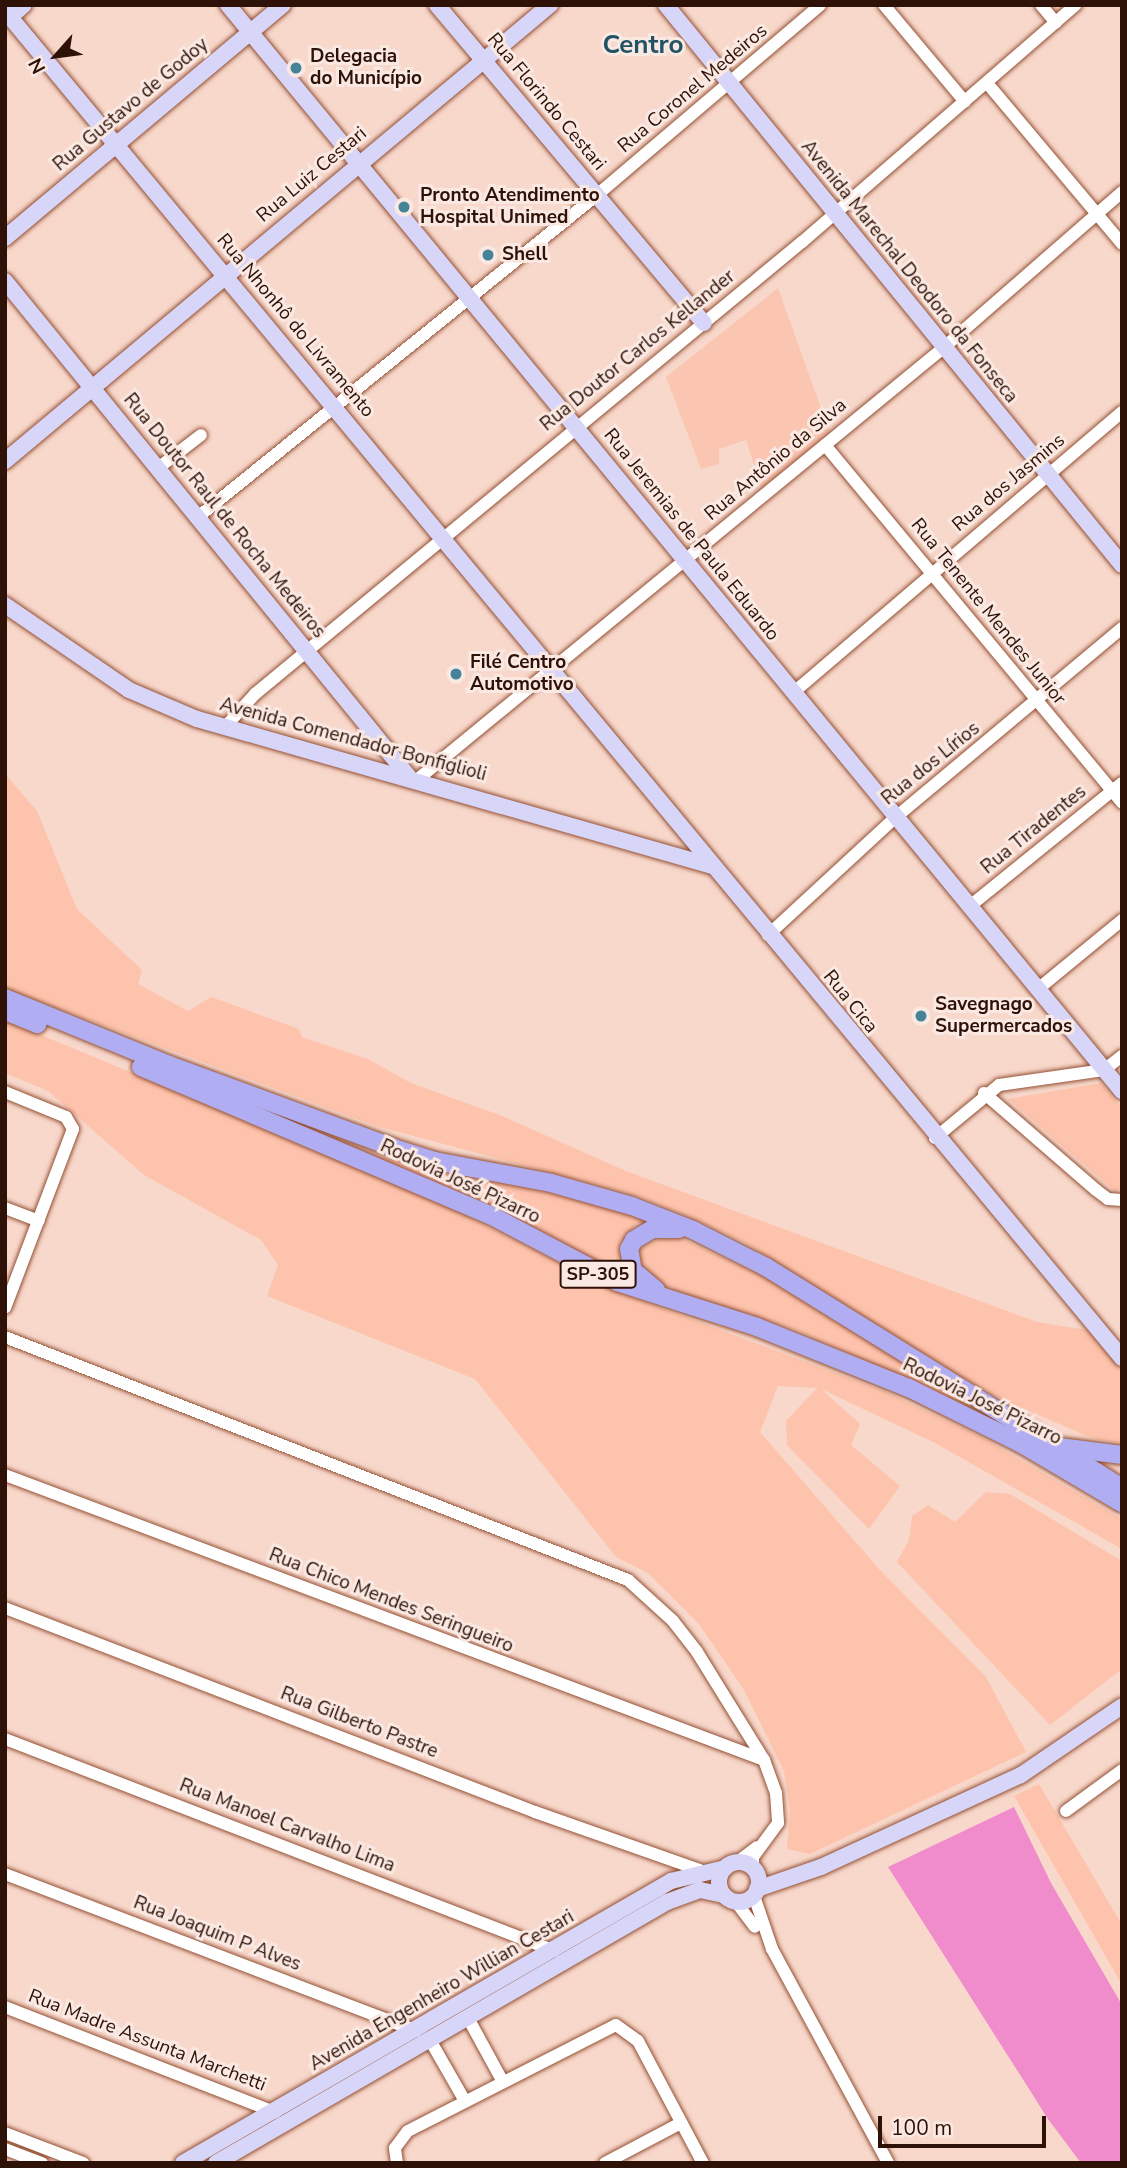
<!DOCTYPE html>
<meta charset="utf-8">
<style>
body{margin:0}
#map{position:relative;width:1127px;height:2168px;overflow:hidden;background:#f8d8cb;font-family:"Nunito Sans",sans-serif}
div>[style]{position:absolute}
.built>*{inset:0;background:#fac6b2}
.green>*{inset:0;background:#fec3ac}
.water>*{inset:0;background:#f18ccc}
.roads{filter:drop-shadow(0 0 2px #945034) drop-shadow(0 0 2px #945034)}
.street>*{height:12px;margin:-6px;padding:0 6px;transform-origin:6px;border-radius:6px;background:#fff}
.secondary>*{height:16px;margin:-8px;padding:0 8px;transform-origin:8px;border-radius:8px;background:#d8d6f8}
.secondary>.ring{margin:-8px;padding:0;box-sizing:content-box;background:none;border:16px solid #d8d6f8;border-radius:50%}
.primary>*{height:18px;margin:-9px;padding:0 9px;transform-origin:9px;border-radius:9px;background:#b0adf2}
.dots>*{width:19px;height:19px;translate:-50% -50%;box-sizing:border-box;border:4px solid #fae9e3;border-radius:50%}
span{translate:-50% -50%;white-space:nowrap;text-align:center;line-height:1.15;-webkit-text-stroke:6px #fae9e3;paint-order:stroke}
.shield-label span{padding:2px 5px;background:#fae9e3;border:2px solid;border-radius:5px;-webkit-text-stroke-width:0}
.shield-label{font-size:18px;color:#2e1207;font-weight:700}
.poi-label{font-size:19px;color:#2e1207;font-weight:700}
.left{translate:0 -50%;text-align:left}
.street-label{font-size:19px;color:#2e1207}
.district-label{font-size:26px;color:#215364;font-weight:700}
.frame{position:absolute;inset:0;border:7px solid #2e1207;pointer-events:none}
.north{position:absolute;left:21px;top:21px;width:70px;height:70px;-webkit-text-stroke:5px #fae9e3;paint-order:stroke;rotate:242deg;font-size:19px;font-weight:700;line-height:28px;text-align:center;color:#2e1207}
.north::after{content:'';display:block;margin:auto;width:24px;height:32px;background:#2e1207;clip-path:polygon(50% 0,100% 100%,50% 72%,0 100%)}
.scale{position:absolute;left:878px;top:2116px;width:168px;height:32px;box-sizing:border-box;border:4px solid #2e1207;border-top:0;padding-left:9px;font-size:21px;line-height:24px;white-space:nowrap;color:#2e1207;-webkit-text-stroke:5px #fae9e3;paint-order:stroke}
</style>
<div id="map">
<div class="built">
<div style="clip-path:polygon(778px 288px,830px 433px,762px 491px,746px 440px,719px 449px,719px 464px,701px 469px,666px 377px)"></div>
</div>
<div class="green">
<div style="clip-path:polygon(5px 774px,37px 811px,77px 909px,142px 970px,138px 984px,188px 1011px,211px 997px,299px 1029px,302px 1037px,368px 1059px,411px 1083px,502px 1116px,626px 1171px,1037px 1322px,1093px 1331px,1122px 1363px,1122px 1443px,1094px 1439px,1006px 1401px,929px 1360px,747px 1244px,697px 1220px,638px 1196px,376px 1126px,5px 989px)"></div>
<div style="clip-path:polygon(5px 1020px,424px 1194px,610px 1289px,884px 1391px,983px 1438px,1122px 1519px,1122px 1549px,935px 1443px,821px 1389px,860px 1424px,851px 1445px,900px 1486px,869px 1529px,787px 1445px,786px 1421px,817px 1388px,778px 1386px,760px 1432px,879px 1569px,986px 1677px,1026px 1752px,810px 1854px,787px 1849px,790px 1810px,784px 1771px,744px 1690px,699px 1624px,648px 1573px,616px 1557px,475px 1379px,267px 1296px,278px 1265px,261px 1240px,144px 1175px,48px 1091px,5px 1073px)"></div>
<div style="clip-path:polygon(1101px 1083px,1122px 1108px,1122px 1187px,1116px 1192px,1008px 1099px)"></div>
<div style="clip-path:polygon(370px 1155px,595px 1203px,647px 1220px,636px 1224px,620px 1242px,626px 1278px)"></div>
<div style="clip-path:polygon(680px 1238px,767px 1278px,996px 1418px,791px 1328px,672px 1291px,649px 1274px,640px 1261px,640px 1249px,657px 1240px)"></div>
<div style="clip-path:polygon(986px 1492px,1010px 1494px,1122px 1561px,1122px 1669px,1050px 1725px,897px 1562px,909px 1540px,912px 1516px,928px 1505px,955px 1522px)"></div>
<div style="clip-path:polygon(1039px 1784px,1122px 1925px,1122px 1985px,1014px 1796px)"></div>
</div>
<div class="water">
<div style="clip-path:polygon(1014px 1807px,1051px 1883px,1122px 2005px,1122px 2163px,1081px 2163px,1048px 2119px,888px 1867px)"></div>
</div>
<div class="roads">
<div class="street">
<div style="left:884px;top:5px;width:126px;rotate:50.1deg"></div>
<div style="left:1041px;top:5px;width:23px;rotate:50deg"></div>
<div style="left:987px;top:83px;width:210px;rotate:50deg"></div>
<div style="left:825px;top:445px;width:465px;rotate:50.3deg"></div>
<div style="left:158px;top:468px;width:54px;rotate:-37.5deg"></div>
<div style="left:198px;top:517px;width:513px;rotate:-38.9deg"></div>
<div style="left:597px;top:195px;width:293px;rotate:-40.4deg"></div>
<div style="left:794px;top:692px;width:431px;rotate:-40.5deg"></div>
<div style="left:225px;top:727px;width:45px;rotate:-47.7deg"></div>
<div style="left:255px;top:694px;width:710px;rotate:-39.57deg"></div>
<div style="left:802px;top:242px;width:362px;rotate:-40.9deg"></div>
<div style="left:418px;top:779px;width:678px;rotate:-39.37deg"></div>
<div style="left:942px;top:349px;width:239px;rotate:-41.1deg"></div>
<div style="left:970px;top:906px;width:196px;rotate:-39deg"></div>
<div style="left:768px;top:935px;width:174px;rotate:-42.7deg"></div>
<div style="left:896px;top:817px;width:295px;rotate:-39.9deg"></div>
<div style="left:1038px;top:989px;width:109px;rotate:-39.4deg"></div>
<div style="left:5px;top:1092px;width:66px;rotate:22.3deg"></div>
<div style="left:66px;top:1117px;width:14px;rotate:60deg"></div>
<div style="left:73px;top:1129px;width:191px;rotate:110.8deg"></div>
<div style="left:984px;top:1093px;width:148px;rotate:40.9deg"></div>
<div style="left:1096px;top:1190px;width:15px;rotate:37deg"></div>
<div style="left:1108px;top:1199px;width:14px;rotate:4deg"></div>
<div style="left:935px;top:1138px;width:83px;rotate:-39.6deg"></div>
<div style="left:999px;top:1085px;width:106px;rotate:-8.1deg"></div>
<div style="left:1104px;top:1070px;width:23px;rotate:-38deg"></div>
<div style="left:5px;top:1208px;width:36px;rotate:21deg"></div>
<div style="left:5px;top:1337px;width:669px;rotate:21.31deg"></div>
<div style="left:628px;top:1580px;width:61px;rotate:42.3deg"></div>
<div style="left:673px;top:1621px;width:39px;rotate:52deg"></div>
<div style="left:697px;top:1652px;width:127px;rotate:58.2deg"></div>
<div style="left:764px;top:1760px;width:35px;rotate:70deg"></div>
<div style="left:776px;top:1793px;width:30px;rotate:86deg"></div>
<div style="left:778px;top:1823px;width:42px;rotate:126.3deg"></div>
<div style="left:753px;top:1857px;width:12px;rotate:90deg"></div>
<div style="left:5px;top:1475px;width:811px;rotate:20.58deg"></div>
<div style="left:5px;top:1608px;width:568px;rotate:21.05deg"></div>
<div style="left:535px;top:1812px;width:175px;rotate:19.4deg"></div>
<div style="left:5px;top:1739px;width:589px;rotate:21.08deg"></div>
<div style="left:1066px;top:1811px;width:69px;rotate:-36.2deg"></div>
<div style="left:736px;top:1863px;width:26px;rotate:-37deg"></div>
<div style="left:5px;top:1874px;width:440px;rotate:20.9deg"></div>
<div style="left:754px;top:1896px;width:56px;rotate:71.2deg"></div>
<div style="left:772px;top:1949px;width:243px;rotate:61.5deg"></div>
<div style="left:736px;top:1902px;width:31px;rotate:53deg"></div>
<div style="left:5px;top:2007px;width:290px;rotate:21.3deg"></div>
<div style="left:468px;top:2018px;width:73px;rotate:61.3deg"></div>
<div style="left:430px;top:2040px;width:70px;rotate:60.2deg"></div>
<div style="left:5px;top:2133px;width:84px;rotate:21deg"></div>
<div style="left:5px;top:2149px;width:40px;rotate:21deg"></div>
<div style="left:397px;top:2163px;width:15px;rotate:-98deg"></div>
<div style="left:395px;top:2148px;width:21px;rotate:-53deg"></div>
<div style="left:408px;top:2131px;width:233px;rotate:-27deg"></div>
<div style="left:616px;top:2025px;width:27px;rotate:36deg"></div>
<div style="left:638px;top:2041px;width:138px;rotate:62deg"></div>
<div style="left:605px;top:2163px;width:86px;rotate:-27.8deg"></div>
</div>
<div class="secondary">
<div style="left:228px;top:5px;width:1407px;rotate:50.54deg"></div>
<div style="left:437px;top:5px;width:415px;rotate:50deg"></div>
<div style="left:666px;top:5px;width:722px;rotate:50.84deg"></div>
<div style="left:5px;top:11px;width:1750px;rotate:50.33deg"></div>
<div style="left:10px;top:17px;width:18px;rotate:-41deg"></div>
<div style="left:5px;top:238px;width:363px;rotate:-40deg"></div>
<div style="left:5px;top:281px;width:640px;rotate:50.84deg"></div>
<div style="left:5px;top:461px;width:711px;rotate:-39.92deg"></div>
<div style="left:5px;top:605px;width:150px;rotate:34.4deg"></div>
<div style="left:129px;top:690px;width:74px;rotate:23.1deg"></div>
<div style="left:197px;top:719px;width:536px;rotate:15.93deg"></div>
<div class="ring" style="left:719px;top:1862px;width:24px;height:24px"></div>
<div style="left:757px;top:1889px;width:68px;rotate:-19deg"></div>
<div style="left:821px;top:1867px;width:220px;rotate:-24.7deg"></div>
<div style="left:1021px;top:1775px;width:122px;rotate:-34.3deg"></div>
<div style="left:183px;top:2163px;width:564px;rotate:-30.02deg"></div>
<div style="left:671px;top:1881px;width:56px;rotate:-13.5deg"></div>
<div style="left:216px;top:2163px;width:521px;rotate:-30.06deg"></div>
<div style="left:667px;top:1902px;width:35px;rotate:-20deg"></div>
<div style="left:700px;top:1890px;width:24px;rotate:12deg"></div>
</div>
<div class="primary">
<div style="left:5px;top:998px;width:177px;rotate:22.2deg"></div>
<div style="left:169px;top:1065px;width:240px;rotate:20.2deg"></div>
<div style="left:394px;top:1148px;width:43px;rotate:17.6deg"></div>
<div style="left:435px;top:1161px;width:118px;rotate:10.7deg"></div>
<div style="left:551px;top:1183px;width:84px;rotate:15.9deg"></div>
<div style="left:632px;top:1206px;width:66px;rotate:21.5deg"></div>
<div style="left:693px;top:1230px;width:82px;rotate:26.9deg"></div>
<div style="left:766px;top:1267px;width:419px;rotate:31.8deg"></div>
<div style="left:5px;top:1011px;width:35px;rotate:22deg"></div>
<div style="left:141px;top:1067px;width:381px;rotate:23deg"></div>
<div style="left:492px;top:1216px;width:141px;rotate:27.8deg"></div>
<div style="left:617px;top:1282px;width:147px;rotate:17.8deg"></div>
<div style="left:757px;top:1327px;width:164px;rotate:21.9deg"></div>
<div style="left:909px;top:1388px;width:124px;rotate:26.4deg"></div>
<div style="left:1020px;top:1443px;width:118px;rotate:30.5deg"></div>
<div style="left:656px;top:1290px;width:30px;rotate:-140deg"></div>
<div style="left:633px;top:1271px;width:22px;rotate:-100deg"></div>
<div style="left:629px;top:1249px;width:10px;rotate:-61deg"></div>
<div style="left:634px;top:1240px;width:21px;rotate:-31deg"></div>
<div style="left:652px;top:1229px;width:27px"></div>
<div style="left:1059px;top:1447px;width:64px;rotate:7.2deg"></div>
</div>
</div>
<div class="dots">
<div style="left:296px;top:68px;background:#448398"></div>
<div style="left:404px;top:207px;background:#448398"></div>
<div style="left:488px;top:255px;background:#448398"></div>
<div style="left:456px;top:674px;background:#448398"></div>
<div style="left:921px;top:1016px;background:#448398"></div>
</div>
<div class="shield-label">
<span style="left:598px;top:1274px">SP-305</span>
</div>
<div class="poi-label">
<span class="left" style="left:310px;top:68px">Delegacia<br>do Município</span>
<span class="left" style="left:420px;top:207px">Pronto Atendimento<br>Hospital Unimed</span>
<span class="left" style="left:502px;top:255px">Shell</span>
<span class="left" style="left:470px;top:674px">Filé Centro<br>Automotivo</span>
<span class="left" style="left:935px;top:1016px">Savegnago<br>Supermercados</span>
</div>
<div class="street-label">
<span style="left:693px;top:89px;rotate:-40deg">Rua Coronel Medeiros</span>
<span style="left:546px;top:102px;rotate:50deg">Rua Florindo Cestari</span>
<span style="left:131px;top:105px;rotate:-40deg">Rua Gustavo de Godoy</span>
<span style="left:312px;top:175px;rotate:-40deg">Rua Luiz Cestari</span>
<span style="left:909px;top:272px;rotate:51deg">Avenida Marechal Deodoro da Fonseca</span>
<span style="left:295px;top:326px;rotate:50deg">Rua Nhonhô do Livramento</span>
<span style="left:638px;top:351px;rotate:-39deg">Rua Doutor Carlos Kellander</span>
<span style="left:776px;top:460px;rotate:-40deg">Rua Antônio da Silva</span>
<span style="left:1009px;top:483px;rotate:-40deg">Rua dos Jasmins</span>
<span style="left:224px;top:516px;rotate:51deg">Rua Doutor Raul de Rocha Medeiros</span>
<span style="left:691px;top:535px;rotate:51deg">Rua Jeremias de Paula Eduardo</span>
<span style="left:988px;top:612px;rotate:51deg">Rua Tenente Mendes Junior</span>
<span style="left:353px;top:740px;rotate:15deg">Avenida Comendador Bonfiglioli</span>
<span style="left:931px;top:764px;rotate:-39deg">Rua dos Lírios</span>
<span style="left:1034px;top:830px;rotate:-39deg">Rua Tiradentes</span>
<span style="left:850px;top:1002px;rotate:51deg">Rua Cica</span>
<span style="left:460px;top:1182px;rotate:25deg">Rodovia José Pizarro</span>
<span style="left:982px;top:1402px;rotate:26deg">Rodovia José Pizarro</span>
<span style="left:391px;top:1601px;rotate:21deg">Rua Chico Mendes Seringueiro</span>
<span style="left:359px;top:1723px;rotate:21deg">Rua Gilberto Pastre</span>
<span style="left:287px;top:1826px;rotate:21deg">Rua Manoel Carvalho Lima</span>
<span style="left:217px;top:1934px;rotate:21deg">Rua Joaquim P Alves</span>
<span style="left:442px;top:1991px;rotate:-30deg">Avenida Engenheiro Willian Cestari</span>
<span style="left:147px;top:2041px;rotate:21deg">Rua Madre Assunta Marchetti</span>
</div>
<div class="district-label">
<span style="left:643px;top:45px">Centro</span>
</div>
<div class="frame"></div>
<div class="north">N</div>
<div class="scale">100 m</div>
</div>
